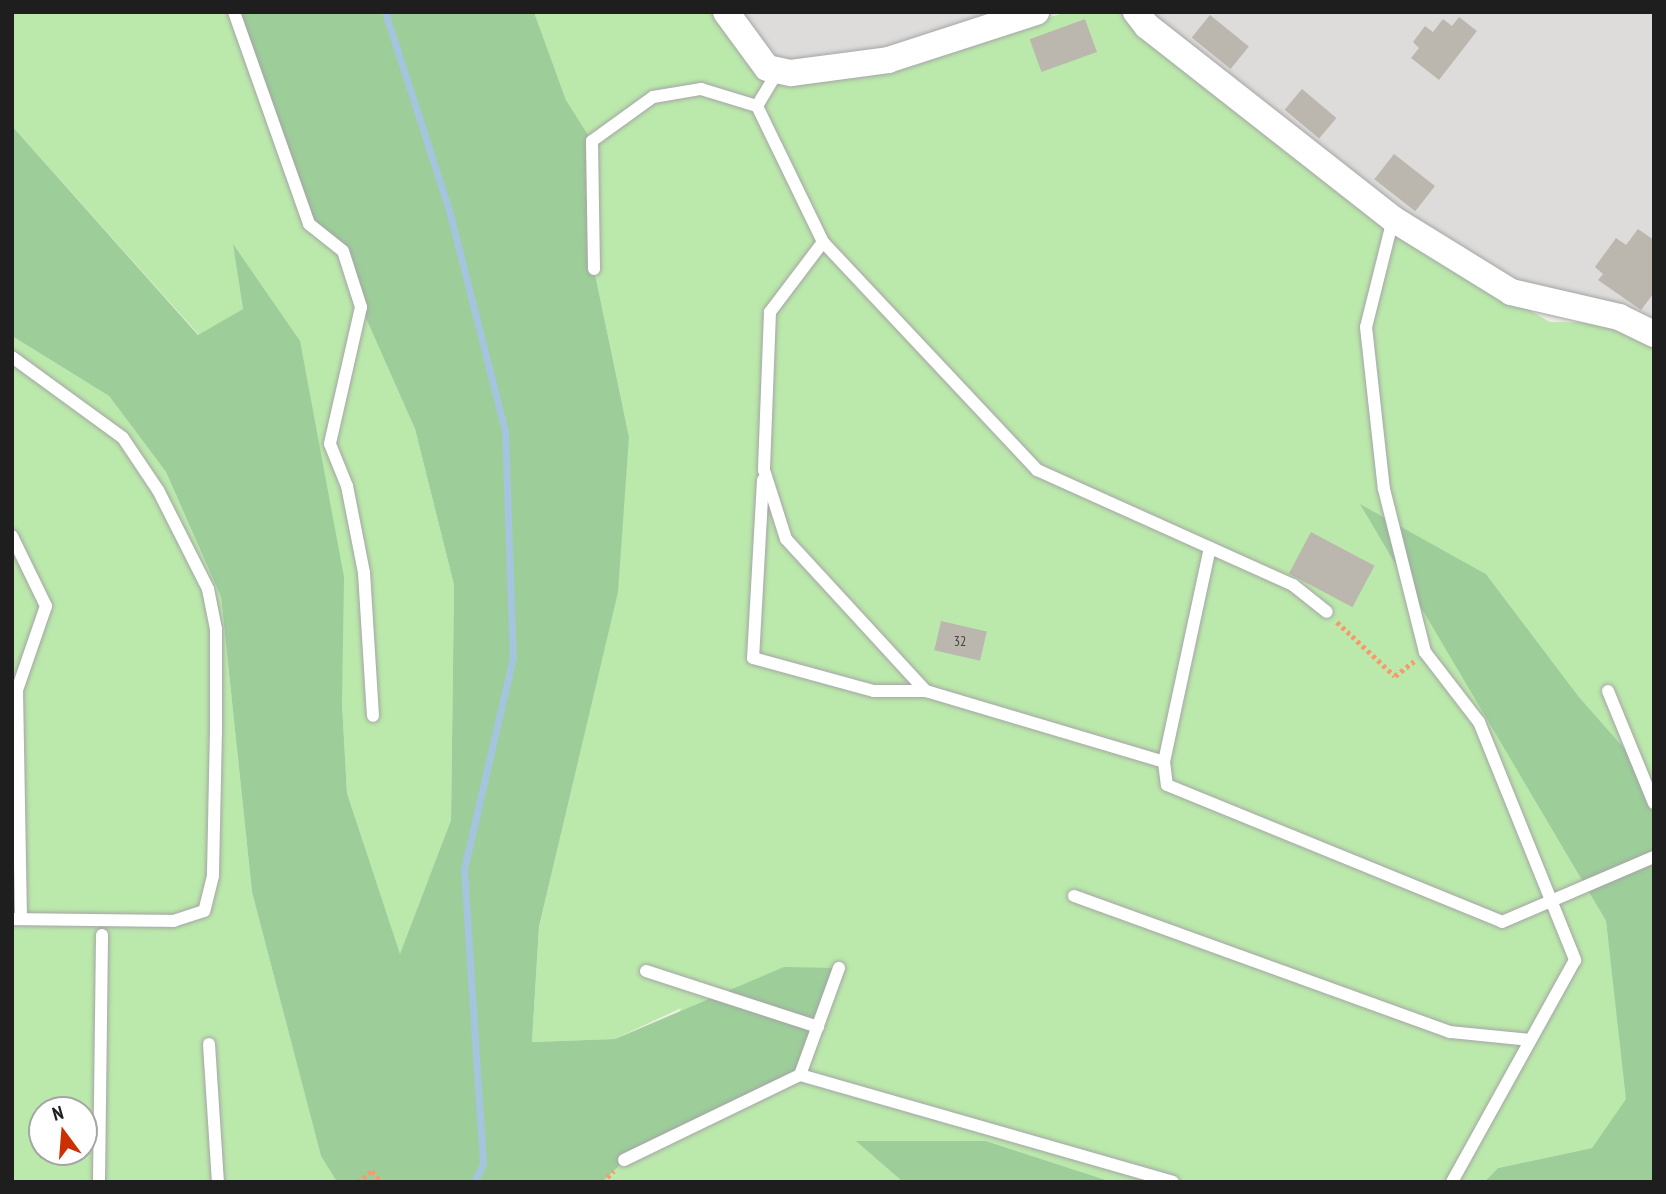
<!DOCTYPE html>
<style>
body{margin:0}
#map{position:relative;width:1666px;height:1194px;overflow:hidden;background:#efeee5;font-family:"PT Sans Narrow",sans-serif}
div>[style]{position:absolute}
.residential>*{inset:0;background:#dddcdb}
.grass>*{inset:0;background:#bbe9ab}
.forest>*{inset:0;background:#9dce9a}
.stream>*{height:7px;margin:-3.5px;padding:0 3.5px;transform-origin:3.5px;border-radius:3.5px;background:#a5c4dd}
.building>*{inset:0;background:#bcb7ae;transform-origin:0 0}
.path>*{height:4.5px;margin-top:-2.25px;transform-origin:0;background:repeating-linear-gradient(90deg,#f99a6c 0 3.5px,transparent 0 7px)}
.roads{filter:drop-shadow(0 0 2px #a5a5a5) drop-shadow(0 0 2px #a5a5a5)}
.service>*{height:12px;margin:-6px;padding:0 6px;transform-origin:6px;border-radius:6px;background:#fff}
.minor>*{height:26px;margin:-13px;padding:0 13px;transform-origin:13px;border-radius:13px;background:#fff}
span{translate:-50% -50%;white-space:nowrap;text-align:center;line-height:1.15;-webkit-text-stroke:5px #fff;paint-order:stroke}
.number-label{font-size:14px;color:#464442}
.number-label span{-webkit-text-stroke-width:0}
.frame{position:absolute;inset:0;border:14px solid #1e1e1e;pointer-events:none}
.north{position:absolute;left:28px;top:1096px;width:70px;height:70px;box-sizing:border-box;background:#fff;border:2px solid #a5a5a5;border-radius:50%;rotate:344deg;font-size:19px;font-weight:700;line-height:28px;text-align:center;color:#1e1e1e}
.north::after{content:'';display:block;margin:auto;width:24px;height:32px;background:#cb2f02;clip-path:polygon(50% 0,100% 100%,50% 72%,0 100%)}
</style>
<div id="map">
<div class="residential">
<div style="clip-path:polygon(738px 12px,1002px 12px,887px 52px,771px 62px)"></div>
<div style="clip-path:polygon(1149px 12px,1654px 12px,1654px 324px,1512px 281px,1395px 211px)"></div>
</div>
<div class="grass">
<div style="clip-path:polygon(12px 12px,234px 12px,343px 251px,361px 307px,415px 429px,454px 585px,451px 820px,400px 955px,347px 793px,342px 703px,234px 246px,243px 309px,199px 335px,12px 126px)"></div>
<div style="clip-path:polygon(534px 12px,716px 12px,746px 63px,786px 80px,890px 67px,1066px 12px,1123px 12px,1383px 226px,1550px 322px,1612px 323px,1654px 343px,1654px 782px,1579px 697px,1486px 574px,1361px 505px,1606px 921px,1627px 1099px,1592px 1148px,1498px 1168px,1484px 1182px,1112px 1182px,986px 1141px,857px 1141px,903px 1182px,602px 1182px,624px 1160px,681px 1008px,615px 1039px,532px 1042px,539px 928px,584px 734px,629px 437px,594px 269px,592px 141px,566px 100px)"></div>
<div style="clip-path:polygon(evenodd,12px 336px,109px 396px,166px 472px,221px 597px,252px 892px,321px 1155px,337px 1182px,12px 1182px,12px 336px,42px 1110px,84px 1110px,84px 1152px,42px 1152px,42px 1110px)"></div>
</div>
<div class="forest">
<div style="clip-path:polygon(234px 12px,534px 12px,566px 100px,592px 141px,594px 269px,629px 437px,618px 592px,539px 927px,532px 1042px,615px 1039px,784px 967px,839px 968px,800px 1075px,625px 1160px,602px 1182px,337px 1182px,321px 1156px,252px 892px,221px 597px,166px 472px,109px 396px,12px 336px,12px 126px,198px 335px,243px 309px,233px 244px,300px 341px,344px 577px,342px 703px,347px 793px,400px 954px,451px 820px,454px 585px,415px 429px,361px 307px,343px 251px,309px 224px)"></div>
<div style="clip-path:polygon(1360px 504px,1486px 574px,1579px 697px,1654px 782px,1654px 1182px,1484px 1182px,1498px 1168px,1592px 1148px,1626px 1099px,1606px 921px)"></div>
<div style="clip-path:polygon(856px 1141px,986px 1141px,1112px 1182px,903px 1182px)"></div>
</div>
<div class="stream">
<div style="left:385px;top:12px;width:208px;rotate:72.1deg"></div>
<div style="left:449px;top:210px;width:228px;rotate:75.8deg"></div>
<div style="left:505px;top:431px;width:226px;rotate:88deg"></div>
<div style="left:513px;top:657px;width:219px;rotate:103deg"></div>
<div style="left:464px;top:870px;width:295px;rotate:86.3deg"></div>
<div style="left:483px;top:1164px;width:20px;rotate:117deg"></div>
</div>
<div class="building">
<div style="left:1210px;top:15px;width:50px;height:29px;rotate:39deg"></div>
<div style="clip-path:polygon(1459px 17px,1477px 31px,1439px 80px,1411px 58px,1419px 48px,1413px 42px,1425px 26px,1433px 32px,1443px 19px,1452px 26px)"></div>
<div style="left:1085px;top:19px;width:35px;height:59px;rotate:70deg"></div>
<div style="left:1302px;top:89px;width:45px;height:27px;rotate:40deg"></div>
<div style="left:1394px;top:154px;width:52px;height:32px;rotate:38deg"></div>
<div style="clip-path:polygon(1638px 229px,1654px 240px,1654px 293px,1641px 310px,1598px 280px,1603px 274px,1595px 267px,1616px 238px,1626px 245px)"></div>
<div style="left:1311px;top:532px;width:72px;height:47px;rotate:28deg"></div>
<div style="left:941px;top:621px;width:47px;height:30px;rotate:13deg"></div>
</div>
<div class="path">
<div style="left:1337px;top:622px;width:79px;rotate:43deg"></div>
<div style="left:1395px;top:676px;width:24px;rotate:-38deg"></div>
<div style="left:357px;top:1182px;width:19px;rotate:-36deg"></div>
<div style="left:372px;top:1171px;width:15px;rotate:48deg"></div>
<div style="left:602px;top:1182px;width:16px;rotate:-43deg"></div>
</div>
<div class="roads">
<div class="service">
<div style="left:234px;top:12px;width:225px;rotate:70.5deg"></div>
<div style="left:309px;top:224px;width:43px;rotate:38.5deg"></div>
<div style="left:343px;top:251px;width:59px;rotate:72.2deg"></div>
<div style="left:361px;top:307px;width:140px;rotate:102.8deg"></div>
<div style="left:330px;top:444px;width:45px;rotate:68deg"></div>
<div style="left:347px;top:486px;width:89px;rotate:78.9deg"></div>
<div style="left:364px;top:573px;width:143px;rotate:86.4deg"></div>
<div style="left:778px;top:71px;width:41px;rotate:121deg"></div>
<div style="left:757px;top:106px;width:151px;rotate:64.1deg"></div>
<div style="left:823px;top:242px;width:313px;rotate:46.8deg"></div>
<div style="left:1037px;top:470px;width:281px;rotate:24.2deg"></div>
<div style="left:1293px;top:585px;width:43px;rotate:38.5deg"></div>
<div style="left:1393px;top:219px;width:111px;rotate:104deg"></div>
<div style="left:1366px;top:327px;width:163px;rotate:83.7deg"></div>
<div style="left:1384px;top:489px;width:168px;rotate:75.9deg"></div>
<div style="left:1425px;top:652px;width:88px;rotate:52.4deg"></div>
<div style="left:1479px;top:722px;width:257px;rotate:68deg"></div>
<div style="left:1575px;top:960px;width:254px;rotate:119deg"></div>
<div style="left:823px;top:242px;width:88px;rotate:127.1deg"></div>
<div style="left:770px;top:312px;width:158px;rotate:92.2deg"></div>
<div style="left:764px;top:470px;width:72px;rotate:72.3deg"></div>
<div style="left:786px;top:539px;width:207px;rotate:47.4deg"></div>
<div style="left:926px;top:691px;width:248px;rotate:16.6deg"></div>
<div style="left:1164px;top:762px;width:23px;rotate:83deg"></div>
<div style="left:1167px;top:785px;width:362px;rotate:22.2deg"></div>
<div style="left:1502px;top:922px;width:165px;rotate:-23.2deg"></div>
<div style="left:594px;top:269px;width:128px;rotate:-90.9deg"></div>
<div style="left:592px;top:141px;width:75px;rotate:-35.8deg"></div>
<div style="left:653px;top:97px;width:49px;rotate:-9.5deg"></div>
<div style="left:701px;top:89px;width:59px;rotate:16.9deg"></div>
<div style="left:12px;top:357px;width:137px;rotate:36.1deg"></div>
<div style="left:123px;top:438px;width:63px;rotate:56.1deg"></div>
<div style="left:158px;top:490px;width:111px;rotate:63.2deg"></div>
<div style="left:208px;top:589px;width:41px;rotate:78.7deg"></div>
<div style="left:216px;top:629px;width:100px;rotate:90deg"></div>
<div style="left:216px;top:729px;width:147px;rotate:91.2deg"></div>
<div style="left:213px;top:876px;width:36px;rotate:104deg"></div>
<div style="left:204px;top:911px;width:32px;rotate:162deg"></div>
<div style="left:174px;top:921px;width:162px;rotate:-179.3deg"></div>
<div style="left:763px;top:480px;width:178px;rotate:93.2deg"></div>
<div style="left:753px;top:658px;width:125px;rotate:15.3deg"></div>
<div style="left:874px;top:691px;width:52px"></div>
<div style="left:12px;top:536px;width:78px;rotate:64.1deg"></div>
<div style="left:46px;top:606px;width:89px;rotate:109deg"></div>
<div style="left:17px;top:690px;width:229px;rotate:89deg"></div>
<div style="left:1608px;top:691px;width:121px;rotate:67.7deg"></div>
<div style="left:1164px;top:762px;width:219px;rotate:-77.9deg"></div>
<div style="left:1074px;top:896px;width:400px;rotate:19.9deg"></div>
<div style="left:1450px;top:1032px;width:80px;rotate:5.7deg"></div>
<div style="left:646px;top:971px;width:181px;rotate:18deg"></div>
<div style="left:209px;top:1044px;width:138px;rotate:86.3deg"></div>
<div style="left:800px;top:1075px;width:114px;rotate:-70deg"></div>
<div style="left:624px;top:1160px;width:195px;rotate:-25.8deg"></div>
<div style="left:800px;top:1075px;width:388px;rotate:16deg"></div>
<div style="left:99px;top:1182px;width:247px;rotate:-89.3deg"></div>
</div>
<div class="minor">
<div style="left:726px;top:12px;width:69px;rotate:53.8deg"></div>
<div style="left:767px;top:68px;width:25px;rotate:12deg"></div>
<div style="left:791px;top:73px;width:98px;rotate:-7.6deg"></div>
<div style="left:888px;top:60px;width:156px;rotate:-18deg"></div>
<div style="left:1136px;top:12px;width:18px;rotate:52deg"></div>
<div style="left:1147px;top:26px;width:313px;rotate:38.1deg"></div>
<div style="left:1393px;top:219px;width:139px;rotate:31.7deg"></div>
<div style="left:1511px;top:292px;width:111px;rotate:13deg"></div>
<div style="left:1619px;top:317px;width:39px;rotate:26deg"></div>
</div>
</div>
<div class="number-label">
<span style="left:960px;top:641px">32</span>
</div>
<div class="frame"></div>
<div class="north">N</div>
</div>
